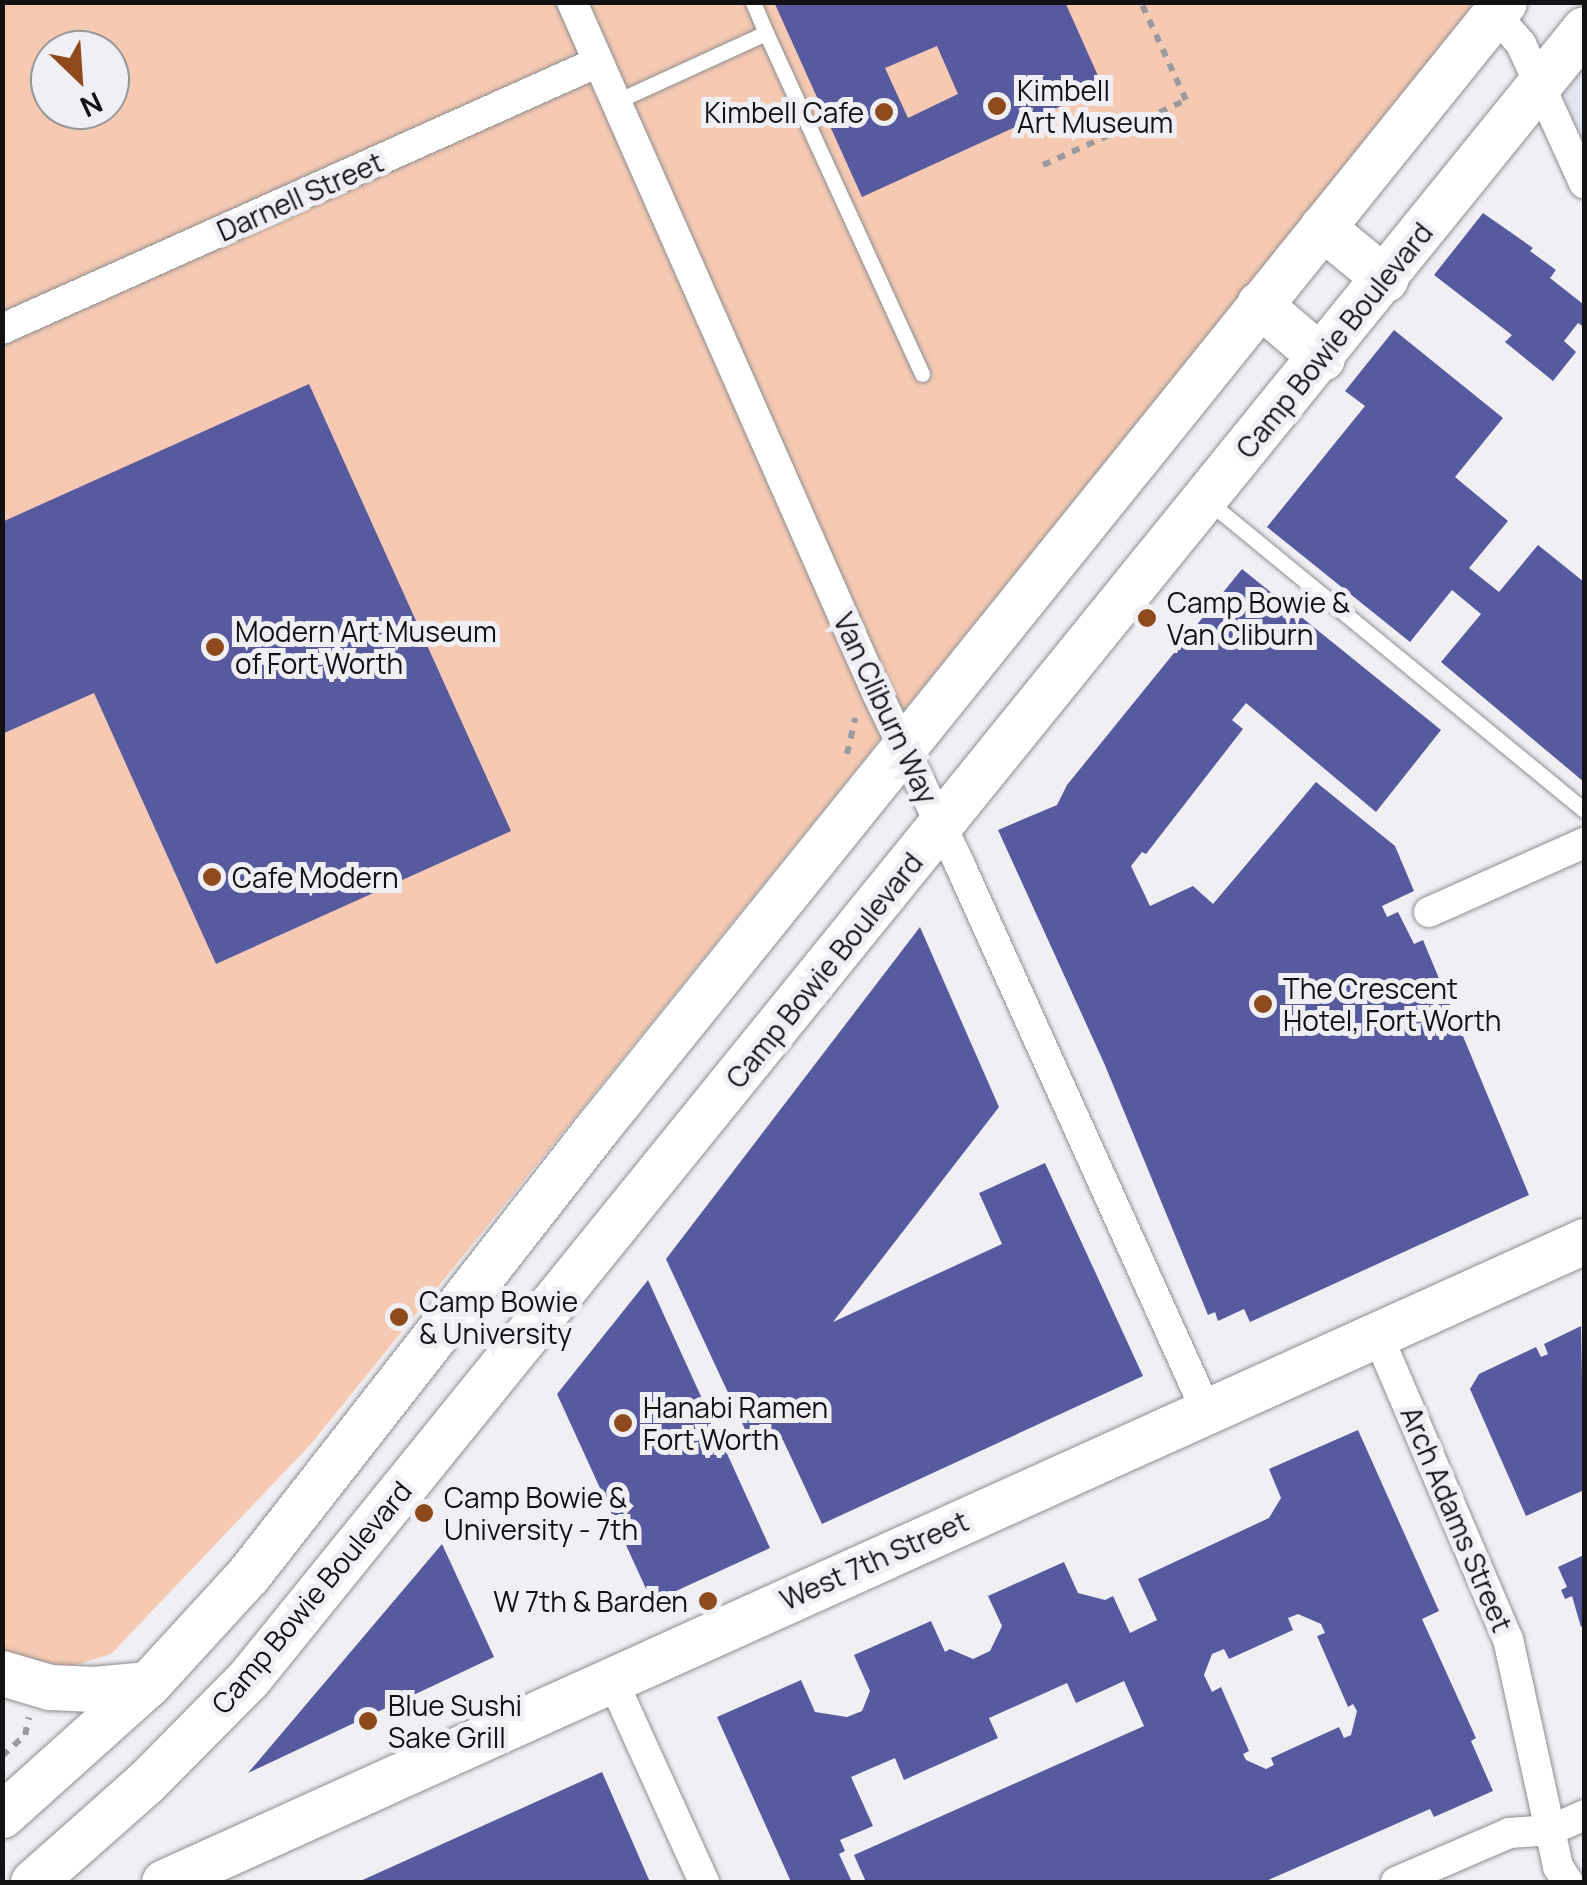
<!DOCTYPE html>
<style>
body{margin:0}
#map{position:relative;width:1587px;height:1885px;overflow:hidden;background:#f0f0f4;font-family:Manrope,sans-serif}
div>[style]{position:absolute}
.built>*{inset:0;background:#e3e5f0}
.green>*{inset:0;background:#f6cab2}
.building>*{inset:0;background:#585a9f}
.path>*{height:6px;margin-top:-3px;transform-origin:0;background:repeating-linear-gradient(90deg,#9b9b9f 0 8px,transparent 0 16px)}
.roads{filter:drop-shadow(0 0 2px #8e8e92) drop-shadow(0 0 2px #8e8e92)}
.lane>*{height:15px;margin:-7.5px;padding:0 7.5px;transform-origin:7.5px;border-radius:7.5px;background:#fff}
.street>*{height:30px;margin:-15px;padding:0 15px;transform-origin:15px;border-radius:15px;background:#fff}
.secondary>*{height:45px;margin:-22.5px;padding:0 22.5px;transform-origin:22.5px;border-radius:22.5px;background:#fff}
.dots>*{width:28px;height:28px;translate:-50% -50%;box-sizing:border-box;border:5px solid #f0f0f4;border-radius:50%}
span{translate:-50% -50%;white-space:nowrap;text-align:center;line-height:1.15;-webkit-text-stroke:10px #f0f0f4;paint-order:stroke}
.poi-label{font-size:28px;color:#121214}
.left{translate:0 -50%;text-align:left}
.right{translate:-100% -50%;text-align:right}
.street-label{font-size:28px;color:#121214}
.frame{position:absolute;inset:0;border:5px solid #121214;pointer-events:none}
.north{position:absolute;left:30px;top:30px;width:100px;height:100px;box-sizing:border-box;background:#f0f0f4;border:2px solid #97979a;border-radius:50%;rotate:155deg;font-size:28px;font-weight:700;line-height:40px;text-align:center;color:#121214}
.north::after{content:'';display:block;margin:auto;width:35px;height:45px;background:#8e4a1d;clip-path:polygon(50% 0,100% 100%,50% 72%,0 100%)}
</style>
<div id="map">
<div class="built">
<div style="clip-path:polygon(1584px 59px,1584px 144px,1560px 90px)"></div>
</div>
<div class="green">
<div style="clip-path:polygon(evenodd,3px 3px,1476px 3px,311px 1444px,111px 1654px,53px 1672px,3px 1659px,3px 3px,50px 50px,110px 50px,110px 110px,50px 110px,50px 50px)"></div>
</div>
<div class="building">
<div style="clip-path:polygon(evenodd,774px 2px,1065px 2px,1103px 87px,862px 197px,774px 2px,937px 46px,958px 94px,908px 118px,885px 68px,937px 46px)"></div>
<div style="clip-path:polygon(1483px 213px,1533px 248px,1530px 251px,1556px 270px,1550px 278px,1583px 304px,1584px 327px,1578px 323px,1564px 341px,1576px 352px,1553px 381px,1505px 342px,1512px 335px,1434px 275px)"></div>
<div style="clip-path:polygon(1394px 330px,1503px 418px,1455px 477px,1508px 521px,1469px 568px,1499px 592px,1538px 545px,1584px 582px,1584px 782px,1441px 662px,1481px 614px,1452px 590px,1410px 642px,1267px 527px,1365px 406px,1345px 391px)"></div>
<div style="clip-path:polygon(309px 384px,511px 831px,216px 964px,94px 693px,2px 734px,2px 522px)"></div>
<div style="clip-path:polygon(1242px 569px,1441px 730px,1376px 812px,1246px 703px,1232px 720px,1243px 729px,1146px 854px,1142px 852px,1131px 866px,1150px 906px,1193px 886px,1213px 904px,1316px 782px,1395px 846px,1414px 891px,1382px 906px,1387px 917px,1398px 912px,1414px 944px,1423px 940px,1529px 1195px,1250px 1322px,1244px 1309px,1218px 1321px,1215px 1312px,1208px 1315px,1104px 1063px,998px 830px,1057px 805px,1067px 785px)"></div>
<div style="clip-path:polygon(920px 927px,999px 1107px,833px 1322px,1002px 1244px,979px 1193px,1045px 1163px,1143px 1376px,822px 1524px,783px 1440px,756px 1453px,666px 1259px)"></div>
<div style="clip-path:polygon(648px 1280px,770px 1548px,652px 1602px,557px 1394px)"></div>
<div style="clip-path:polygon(1581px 1326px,1584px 1490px,1526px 1516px,1470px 1389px,1479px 1374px,1536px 1347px,1541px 1357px,1548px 1354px,1544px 1344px)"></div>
<div style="clip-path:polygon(evenodd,1358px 1430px,1439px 1611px,1422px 1619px,1476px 1738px,1471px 1741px,1493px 1791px,1434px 1817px,1430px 1809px,1264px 1882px,866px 1882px,854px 1855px,1144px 1726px,1124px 1681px,1076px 1703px,1067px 1683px,989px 1718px,998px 1738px,904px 1780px,895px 1758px,851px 1777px,873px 1826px,840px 1840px,845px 1851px,839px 1854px,852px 1882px,791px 1882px,717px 1717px,801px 1680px,815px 1712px,847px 1717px,862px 1711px,870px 1691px,854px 1655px,931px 1621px,945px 1652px,950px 1649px,973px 1659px,990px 1651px,1002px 1626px,988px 1596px,1064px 1562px,1078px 1593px,1105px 1600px,1113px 1596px,1130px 1633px,1157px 1620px,1138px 1579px,1269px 1518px,1281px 1498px,1269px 1469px,1358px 1430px,1298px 1614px,1321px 1624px,1325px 1633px,1317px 1636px,1348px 1707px,1353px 1704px,1357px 1711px,1351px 1735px,1344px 1738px,1339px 1727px,1271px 1758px,1274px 1765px,1266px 1769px,1246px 1760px,1243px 1754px,1249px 1751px,1221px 1687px,1212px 1692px,1204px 1675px,1212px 1654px,1224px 1649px,1229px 1659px,1293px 1630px,1288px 1618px,1298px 1614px)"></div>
<div style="clip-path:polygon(442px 1544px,494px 1657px,248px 1773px)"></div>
<div style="clip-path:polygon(1584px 1555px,1584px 1625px,1581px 1627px,1572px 1596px,1565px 1599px,1561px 1590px,1567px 1587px,1558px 1567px)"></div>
<div style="clip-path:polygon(602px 1772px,650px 1882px,358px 1882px)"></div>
</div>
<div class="path">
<div style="left:1043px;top:165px;width:157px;rotate:-24.4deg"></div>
<div style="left:1186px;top:100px;width:108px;rotate:-114.7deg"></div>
<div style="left:847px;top:754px;width:37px;rotate:-77deg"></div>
<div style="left:2px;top:1756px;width:31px;rotate:-42deg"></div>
<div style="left:25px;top:1735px;width:18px;rotate:-77deg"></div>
</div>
<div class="roads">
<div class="lane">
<div style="left:766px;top:33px;width:375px;rotate:65.4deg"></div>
<div style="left:615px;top:102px;width:166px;rotate:-24.6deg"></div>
<div style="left:766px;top:33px;width:34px;rotate:-113deg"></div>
<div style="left:1209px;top:502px;width:485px;rotate:39.4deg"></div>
</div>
<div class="street">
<div style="left:572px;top:2px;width:755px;rotate:66.18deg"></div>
<div style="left:877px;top:693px;width:189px;rotate:64.2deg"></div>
<div style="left:959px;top:863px;width:600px;rotate:65.7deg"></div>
<div style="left:1495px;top:14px;width:40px;rotate:49deg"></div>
<div style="left:1521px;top:44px;width:153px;rotate:65.6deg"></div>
<div style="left:2px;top:329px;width:653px;rotate:-24.13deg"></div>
<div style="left:1429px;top:912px;width:170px;rotate:-24deg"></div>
<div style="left:1377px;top:1334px;width:332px;rotate:66.8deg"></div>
<div style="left:1508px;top:1639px;width:233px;rotate:77.6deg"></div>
<div style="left:1558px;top:1867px;width:18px;rotate:56deg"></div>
<div style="left:611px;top:1677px;width:225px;rotate:65.6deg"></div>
<div style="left:1396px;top:1882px;width:123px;rotate:-23.4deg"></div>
<div style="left:1509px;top:1833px;width:42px;rotate:-4.1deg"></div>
<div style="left:1551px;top:1830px;width:36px;rotate:-24deg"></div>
</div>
<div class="secondary">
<div style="left:1322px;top:227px;width:82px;rotate:39.5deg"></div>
<div style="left:1259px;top:304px;width:83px;rotate:40.6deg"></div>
<div style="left:2px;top:1673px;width:50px;rotate:16.3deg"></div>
<div style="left:50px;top:1687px;width:44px;rotate:2.6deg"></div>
<div style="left:94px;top:1689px;width:54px;rotate:-5.3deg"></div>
<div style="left:2px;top:1815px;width:196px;rotate:-41.9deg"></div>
<div style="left:148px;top:1684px;width:148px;rotate:-47.5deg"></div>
<div style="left:248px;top:1575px;width:569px;rotate:-52deg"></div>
<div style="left:598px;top:1127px;width:1444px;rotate:-51.15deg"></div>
<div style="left:33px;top:1882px;width:151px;rotate:-41.5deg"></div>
<div style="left:146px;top:1782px;width:145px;rotate:-45.3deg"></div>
<div style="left:248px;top:1679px;width:2123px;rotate:-51deg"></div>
<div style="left:164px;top:1882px;width:1558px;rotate:-24.29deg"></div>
</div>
</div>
<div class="dots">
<div style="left:997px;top:106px;background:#8e4a1d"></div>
<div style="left:884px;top:112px;background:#8e4a1d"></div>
<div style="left:1147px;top:618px;background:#8e4a1d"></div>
<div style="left:215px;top:647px;background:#8e4a1d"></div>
<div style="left:212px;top:877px;background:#8e4a1d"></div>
<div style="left:1263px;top:1004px;background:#8e4a1d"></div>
<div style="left:399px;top:1317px;background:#8e4a1d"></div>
<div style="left:623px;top:1423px;background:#8e4a1d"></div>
<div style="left:424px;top:1513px;background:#8e4a1d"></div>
<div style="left:708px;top:1601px;background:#8e4a1d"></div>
<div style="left:368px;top:1721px;background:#8e4a1d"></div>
</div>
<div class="poi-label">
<span class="left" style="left:1017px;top:106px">Kimbell<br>Art Museum</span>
<span class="right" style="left:864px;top:112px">Kimbell Cafe</span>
<span class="left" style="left:1167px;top:618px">Camp Bowie &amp;<br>Van Cliburn</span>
<span class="left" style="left:235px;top:647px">Modern Art Museum<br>of Fort Worth</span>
<span class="left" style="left:232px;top:877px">Cafe Modern</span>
<span class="left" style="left:1283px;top:1004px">The Crescent<br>Hotel, Fort Worth</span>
<span class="left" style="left:419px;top:1317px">Camp Bowie<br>&amp; University</span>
<span class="left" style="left:643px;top:1423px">Hanabi Ramen<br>Fort Worth</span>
<span class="left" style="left:444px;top:1513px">Camp Bowie &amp;<br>University - 7th</span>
<span class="right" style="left:688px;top:1601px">W 7th &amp; Barden</span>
<span class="left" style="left:388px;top:1721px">Blue Sushi<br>Sake Grill</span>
</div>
<div class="street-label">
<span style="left:300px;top:196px;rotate:-24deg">Darnell Street</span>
<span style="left:1334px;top:340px;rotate:-51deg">Camp Bowie Boulevard</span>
<span style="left:886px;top:708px;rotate:65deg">Van Cliburn Way</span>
<span style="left:824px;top:970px;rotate:-51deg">Camp Bowie Boulevard</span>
<span style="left:1457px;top:1519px;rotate:67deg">Arch Adams Street</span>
<span style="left:874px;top:1560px;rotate:-24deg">West 7th Street</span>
<span style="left:311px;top:1597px;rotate:-50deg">Camp Bowie Boulevard</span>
</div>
<div class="frame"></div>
<div class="north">N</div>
</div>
